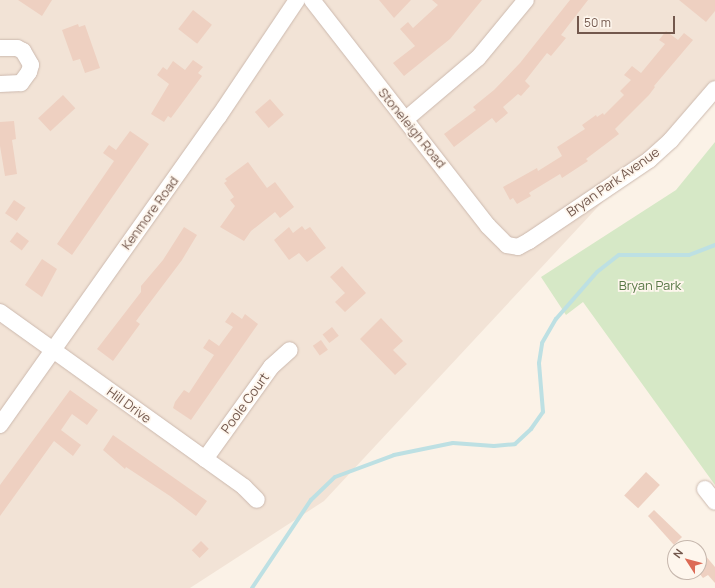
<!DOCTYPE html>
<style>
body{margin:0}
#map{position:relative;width:715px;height:588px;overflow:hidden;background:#fbf2e7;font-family:Manrope,sans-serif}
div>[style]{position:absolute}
.residential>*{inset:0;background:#f2e3d6}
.green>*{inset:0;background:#d6e8c6}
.stream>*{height:4px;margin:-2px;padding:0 2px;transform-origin:2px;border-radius:2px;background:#bde0e3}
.building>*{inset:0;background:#eed0c1;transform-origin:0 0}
.roads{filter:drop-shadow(0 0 1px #ccb9ae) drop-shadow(0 0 1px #ccb9ae)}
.minor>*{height:16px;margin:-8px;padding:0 8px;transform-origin:8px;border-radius:8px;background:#fff}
span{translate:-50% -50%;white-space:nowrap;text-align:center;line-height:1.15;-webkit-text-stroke:3.5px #fef6ed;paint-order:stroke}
.street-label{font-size:13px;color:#73584d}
.park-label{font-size:13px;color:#587846}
.north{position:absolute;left:667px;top:540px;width:40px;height:40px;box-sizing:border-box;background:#fef6ed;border:1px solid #c6b7ad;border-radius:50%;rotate:306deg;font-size:11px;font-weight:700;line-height:16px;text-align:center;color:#73584d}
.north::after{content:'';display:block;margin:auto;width:14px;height:18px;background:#dc6a55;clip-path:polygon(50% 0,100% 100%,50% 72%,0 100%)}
.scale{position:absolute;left:577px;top:16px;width:98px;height:18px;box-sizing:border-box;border:2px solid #73584d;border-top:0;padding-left:5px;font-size:12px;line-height:14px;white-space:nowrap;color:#73584d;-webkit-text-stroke:3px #fef6ed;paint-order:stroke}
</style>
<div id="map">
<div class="residential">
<div style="clip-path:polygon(0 0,715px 0,715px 81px,324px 501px,190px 588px,0 588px)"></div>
</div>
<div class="green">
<div style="clip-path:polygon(715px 142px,715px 485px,583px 302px,566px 315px,541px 277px,676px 190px)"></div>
</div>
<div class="stream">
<div style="left:252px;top:588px;width:106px;rotate:-56.2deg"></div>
<div style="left:311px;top:500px;width:33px;rotate:-44deg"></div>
<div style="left:335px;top:477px;width:63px;rotate:-20.4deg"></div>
<div style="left:394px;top:455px;width:60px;rotate:-11.5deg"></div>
<div style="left:453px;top:443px;width:41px;rotate:4.2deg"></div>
<div style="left:494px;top:446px;width:21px;rotate:-5deg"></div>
<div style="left:515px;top:444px;width:22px;rotate:-43deg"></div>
<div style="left:531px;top:429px;width:21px;rotate:-55deg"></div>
<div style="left:543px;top:412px;width:49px;rotate:-94.7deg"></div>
<div style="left:539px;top:363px;width:20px;rotate:-81deg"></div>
<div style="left:542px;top:343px;width:28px;rotate:-60deg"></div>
<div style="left:556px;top:319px;width:62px;rotate:-48.9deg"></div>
<div style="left:597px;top:272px;width:28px;rotate:-38deg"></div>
<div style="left:619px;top:255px;width:70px"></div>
<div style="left:689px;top:255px;width:28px;rotate:-21deg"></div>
</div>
<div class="building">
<div style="clip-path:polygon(18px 0,52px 0,42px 16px)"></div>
<div style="clip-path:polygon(379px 0,411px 0,394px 18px)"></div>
<div style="clip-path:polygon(432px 0,482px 0,450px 39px,404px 76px,393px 63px,415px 46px,400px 29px,408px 22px,413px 28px,438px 5px)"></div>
<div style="clip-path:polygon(570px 0,588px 0,561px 35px,566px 38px,551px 56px,547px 53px,525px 81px,530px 86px,521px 96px,518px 94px,503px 107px,508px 113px,496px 123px,492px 118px,454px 147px,444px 134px,476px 110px,473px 107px,494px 90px,520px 63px)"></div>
<div style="clip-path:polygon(679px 0,715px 0,715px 11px,706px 22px)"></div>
<div style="left:193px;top:10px;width:24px;height:24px;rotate:38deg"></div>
<div style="clip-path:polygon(78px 24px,79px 27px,85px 25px,100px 68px,85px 73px,80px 59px,73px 61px,62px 30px)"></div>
<div style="clip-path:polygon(666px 31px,678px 40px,684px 33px,693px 40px,654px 86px,655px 87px,649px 95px,615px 129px,619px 134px,586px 159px,588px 161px,562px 178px,560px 174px,532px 191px,529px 193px,531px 196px,517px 204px,513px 198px,510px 200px,503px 187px,537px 168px,538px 171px,562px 156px,557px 147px,585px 129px,582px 125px,596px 115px,597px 117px,603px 113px,604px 115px,624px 95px,620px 91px,631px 80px,624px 75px,632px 66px,641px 73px,665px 44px,659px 40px)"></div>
<div style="clip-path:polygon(193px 60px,203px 67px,198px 73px,202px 76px,171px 118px,168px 116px,164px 122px,151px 114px,169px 84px,157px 75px,163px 67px,167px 70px,173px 61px,185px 70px)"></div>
<div style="left:63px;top:95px;width:18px;height:34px;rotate:47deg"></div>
<div style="left:270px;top:99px;width:21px;height:20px;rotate:49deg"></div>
<div style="clip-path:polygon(14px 121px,16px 139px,12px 140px,17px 174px,5px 176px,0 146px,0 122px)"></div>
<div style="clip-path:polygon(130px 131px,149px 144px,72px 255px,57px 244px,114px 161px,103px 153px,109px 145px,116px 150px)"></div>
<div style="clip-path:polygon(248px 162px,267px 188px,275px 182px,294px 207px,280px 218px,275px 212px,251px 231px,244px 241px,220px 227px,235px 206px,230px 200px,234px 197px,224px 183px,227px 181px,225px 179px)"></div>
<div style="left:14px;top:200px;width:14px;height:16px;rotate:34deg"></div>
<div style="clip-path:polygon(302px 226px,305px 230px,310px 227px,326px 248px,307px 262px,299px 253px,289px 260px,274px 240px,289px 227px,293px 233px)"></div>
<div style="clip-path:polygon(184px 227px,197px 235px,182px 260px,136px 321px,140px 324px,113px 361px,97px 349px,141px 292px,141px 286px,163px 260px)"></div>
<div style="left:17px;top:232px;width:15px;height:12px;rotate:37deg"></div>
<div style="clip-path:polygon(42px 259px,57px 269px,42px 297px,25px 285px)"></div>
<div style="clip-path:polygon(342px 266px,366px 293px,345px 312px,335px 302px,345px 293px,330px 277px)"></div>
<div style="clip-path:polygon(232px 312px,242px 319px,245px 314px,258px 324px,191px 420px,173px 408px,175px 402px,184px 390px,189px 393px,214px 355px,203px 348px,209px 339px,219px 346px,233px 327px,225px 322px)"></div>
<div style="clip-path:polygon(381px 318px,403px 341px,393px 350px,407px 364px,395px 375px,360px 339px)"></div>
<div style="left:332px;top:327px;width:11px;height:12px;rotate:52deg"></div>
<div style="left:321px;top:340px;width:12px;height:10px;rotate:55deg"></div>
<div style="clip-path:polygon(70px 390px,98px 410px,87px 425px,72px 414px,61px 430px,81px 445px,73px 456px,54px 441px,0 516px,0 485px)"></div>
<div style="clip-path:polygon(113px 435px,207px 501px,196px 516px,170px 496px,126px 467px,125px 469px,103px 450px)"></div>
<div style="left:646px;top:472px;width:19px;height:32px;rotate:43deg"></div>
<div style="clip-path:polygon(654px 510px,682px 537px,674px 545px,648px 516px)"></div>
<div style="left:201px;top:541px;width:11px;height:13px;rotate:45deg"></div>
<div style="clip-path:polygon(699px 548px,715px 567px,715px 583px,708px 575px,703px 578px,699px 573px)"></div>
</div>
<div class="roads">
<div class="minor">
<div style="left:312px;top:0;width:286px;rotate:52.1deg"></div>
<div style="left:488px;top:226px;width:27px;rotate:45deg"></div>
<div style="left:507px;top:245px;width:11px;rotate:10deg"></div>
<div style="left:518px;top:247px;width:13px;rotate:-29deg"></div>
<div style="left:529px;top:241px;width:145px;rotate:-34deg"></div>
<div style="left:649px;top:160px;width:30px;rotate:-42deg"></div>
<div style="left:671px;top:140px;width:67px;rotate:-49.2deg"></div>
<div style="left:0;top:48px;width:17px"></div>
<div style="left:17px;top:48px;width:7px;rotate:27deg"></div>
<div style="left:23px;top:51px;width:16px;rotate:60deg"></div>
<div style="left:31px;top:65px;width:7px;rotate:106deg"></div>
<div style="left:29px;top:72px;width:14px;rotate:126deg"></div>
<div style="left:21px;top:83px;width:21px;rotate:177deg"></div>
<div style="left:406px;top:119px;width:94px;rotate:-40.3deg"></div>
<div style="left:478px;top:58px;width:75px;rotate:-50.4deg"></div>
<div style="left:0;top:312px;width:300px;rotate:35.6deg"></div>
<div style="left:244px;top:487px;width:18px;rotate:45deg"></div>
<div style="left:0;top:425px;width:379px;rotate:-54.7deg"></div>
<div style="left:219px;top:116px;width:140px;rotate:-56.1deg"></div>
<div style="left:205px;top:459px;width:113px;rotate:-54.3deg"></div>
<div style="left:271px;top:367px;width:25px;rotate:-42deg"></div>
<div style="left:705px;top:489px;width:16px;rotate:52deg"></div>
</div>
</div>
<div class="street-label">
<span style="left:412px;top:128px;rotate:51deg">Stoneleigh Road</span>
<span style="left:613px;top:182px;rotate:-35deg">Bryan Park Avenue</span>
<span style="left:150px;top:213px;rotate:-54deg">Kenmore Road</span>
<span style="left:245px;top:403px;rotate:-54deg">Poole Court</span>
<span style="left:129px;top:405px;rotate:36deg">Hill Drive</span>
</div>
<div class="park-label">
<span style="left:650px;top:285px">Bryan Park</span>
</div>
<div class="north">N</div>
<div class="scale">50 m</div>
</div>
